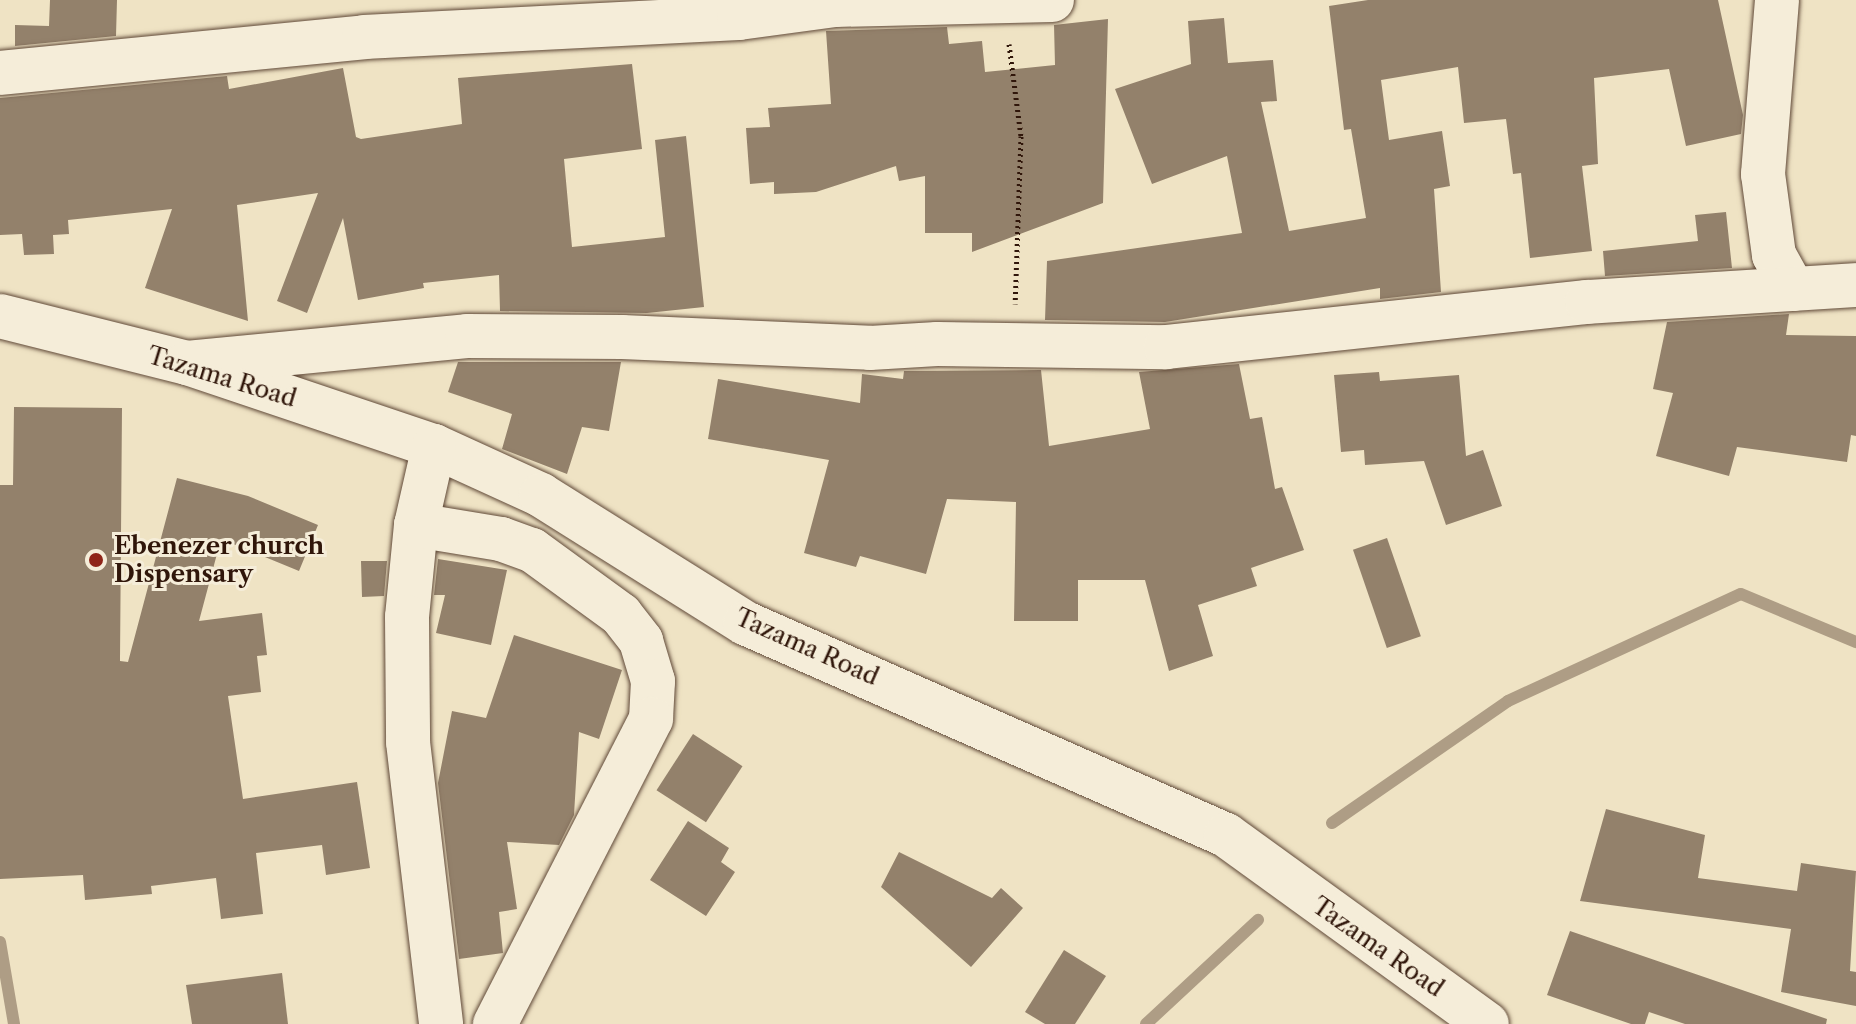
<!DOCTYPE html>
<style>
body{margin:0}
#map{position:relative;width:1856px;height:1024px;overflow:hidden;background:#efe3c4;font-family:"Libre Caslon Text",serif}
div>[style]{position:absolute}
.stream>*{height:12px;margin:-6px;padding:0 6px;transform-origin:6px;border-radius:6px;background:#ae9d85}
.building>*{inset:0;background:#93816b;transform-origin:0 0}
.path>*{height:5px;margin-top:-2.5px;transform-origin:0;background:repeating-linear-gradient(90deg,#30160a 0 2px,transparent 0 6px)}
.roads{filter:drop-shadow(0 0 2px #604938) drop-shadow(0 0 2px #604938)}
.minor>*{height:44px;margin:-22px;padding:0 22px;transform-origin:22px;border-radius:22px;background:#f5edd9}
.dots>*{width:22px;height:22px;translate:-50% -50%;box-sizing:border-box;border:4px solid #f5edd9;border-radius:50%}
span{translate:-50% -50%;white-space:nowrap;text-align:center;line-height:1.15;-webkit-text-stroke:6px #f5edd9;paint-order:stroke}
.street-label{font-size:24px;color:#30160a}
.poi-label{font-size:24px;color:#30160a;font-weight:700}
.left{translate:0 -50%;text-align:left}
</style>
<div id="map">
<div class="stream">
<div style="left:1332px;top:823px;width:214px;rotate:-34.7deg"></div>
<div style="left:1508px;top:701px;width:256px;rotate:-24.7deg"></div>
<div style="left:1741px;top:594px;width:125px;rotate:22.7deg"></div>
<div style="left:0;top:942px;width:83px;rotate:80.3deg"></div>
<div style="left:1146px;top:1024px;width:153px;rotate:-42.9deg"></div>
</div>
<div class="building">
<div style="clip-path:polygon(50px 0,117px 0,116px 36px,15px 46px,15px 25px,49px 26px)"></div>
<div style="clip-path:polygon(1368px 0,1718px 0,1743px 115px,1741px 134px,1686px 146px,1669px 69px,1594px 78px,1598px 164px,1582px 166px,1592px 251px,1530px 258px,1521px 173px,1513px 174px,1506px 119px,1464px 123px,1458px 67px,1381px 80px,1389px 140px,1442px 131px,1450px 186px,1434px 189px,1441px 292px,1380px 299px,1380px 288px,1165px 322px,1045px 320px,1047px 261px,1242px 233px,1227px 156px,1152px 184px,1115px 89px,1191px 64px,1188px 21px,1224px 18px,1228px 63px,1273px 60px,1277px 101px,1261px 102px,1289px 231px,1366px 218px,1351px 129px,1344px 130px,1329px 6px)"></div>
<div style="clip-path:polygon(1108px 19px,1103px 203px,972px 252px,972px 233px,925px 233px,925px 176px,899px 181px,896px 166px,816px 192px,774px 194px,774px 182px,750px 184px,746px 128px,770px 127px,768px 108px,831px 104px,826px 31px,947px 27px,949px 44px,982px 41px,985px 72px,1055px 65px,1054px 25px)"></div>
<div style="clip-path:polygon(632px 64px,642px 149px,564px 159px,572px 247px,665px 237px,655px 140px,686px 136px,704px 307px,647px 313px,500px 311px,499px 275px,423px 283px,424px 288px,358px 300px,343px 218px,307px 313px,277px 301px,318px 193px,237px 205px,248px 321px,145px 288px,172px 209px,68px 220px,69px 234px,53px 235px,54px 254px,24px 255px,22px 234px,0 235px,0 98px,227px 76px,229px 89px,343px 68px,356px 137px,361px 139px,462px 124px,458px 78px)"></div>
<div style="clip-path:polygon(1726px 212px,1732px 268px,1605px 276px,1603px 251px,1698px 241px,1695px 215px)"></div>
<div style="clip-path:polygon(1789px 314px,1786px 335px,1856px 336px,1856px 436px,1851px 435px,1847px 462px,1737px 447px,1729px 476px,1656px 456px,1673px 393px,1653px 389px,1667px 322px)"></div>
<div style="clip-path:polygon(458px 362px,621px 362px,609px 431px,582px 427px,567px 474px,502px 449px,512px 414px,448px 392px)"></div>
<div style="clip-path:polygon(1239px 364px,1250px 419px,1262px 417px,1275px 489px,1282px 487px,1304px 550px,1251px 568px,1257px 586px,1198px 605px,1213px 656px,1169px 671px,1145px 580px,1078px 580px,1078px 621px,1014px 621px,1016px 502px,947px 499px,926px 574px,860px 556px,856px 567px,804px 553px,829px 460px,708px 439px,718px 379px,860px 403px,862px 374px,903px 379px,904px 371px,1041px 370px,1049px 446px,1150px 429px,1139px 372px)"></div>
<div style="clip-path:polygon(1379px 372px,1380px 381px,1459px 375px,1466px 456px,1483px 450px,1502px 506px,1446px 525px,1424px 461px,1365px 465px,1364px 450px,1341px 452px,1334px 375px)"></div>
<div style="clip-path:polygon(14px 407px,122px 408px,120px 661px,128px 662px,177px 478px,248px 496px,318px 525px,299px 571px,221px 539px,199px 621px,262px 613px,267px 655px,257px 656px,261px 692px,228px 696px,243px 799px,357px 782px,370px 868px,326px 875px,322px 845px,256px 853px,263px 914px,221px 919px,216px 878px,151px 886px,152px 894px,85px 900px,83px 875px,0 879px,0 485px,13px 485px)"></div>
<div style="left:1387px;top:538px;width:104px;height:36px;rotate:71deg"></div>
<div style="clip-path:polygon(438px 559px,507px 570px,491px 645px,436px 633px,445px 595px,434px 595px)"></div>
<div style="clip-path:polygon(361px 561px,387px 561px,384px 596px,362px 597px)"></div>
<div style="clip-path:polygon(514px 635px,622px 670px,599px 739px,579px 732px,574px 815px,559px 845px,507px 842px,517px 909px,499px 912px,503px 953px,459px 959px,438px 783px,452px 711px,486px 718px)"></div>
<div style="left:693px;top:734px;width:59px;height:67px;rotate:33deg"></div>
<div style="clip-path:polygon(1606px 809px,1705px 835px,1698px 878px,1797px 891px,1801px 863px,1856px 871px,1850px 971px,1856px 972px,1856px 1006px,1781px 992px,1791px 929px,1580px 901px)"></div>
<div style="clip-path:polygon(688px 821px,729px 848px,721px 862px,735px 872px,706px 916px,650px 880px)"></div>
<div style="clip-path:polygon(899px 852px,992px 898px,1001px 888px,1023px 908px,971px 967px,881px 887px)"></div>
<div style="clip-path:polygon(1570px 931px,1827px 1019px,1826px 1024px,1685px 1024px,1649px 1012px,1645px 1024px,1631px 1024px,1547px 995px)"></div>
<div style="clip-path:polygon(1064px 950px,1106px 976px,1075px 1024px,1045px 1024px,1025px 1012px)"></div>
<div style="clip-path:polygon(282px 973px,288px 1024px,192px 1024px,186px 985px)"></div>
</div>
<div class="path">
<div style="left:1009px;top:44px;width:93px;rotate:82.6deg"></div>
<div style="left:1021px;top:136px;width:168px;rotate:92deg"></div>
</div>
<div class="roads">
<div class="minor">
<div style="left:1777px;top:0;width:175px;rotate:94.6deg"></div>
<div style="left:1763px;top:174px;width:82px;rotate:82.3deg"></div>
<div style="left:1774px;top:255px;width:39px;rotate:61deg"></div>
<div style="left:0;top:73px;width:366px;rotate:-5.6deg"></div>
<div style="left:364px;top:37px;width:375px;rotate:-2.9deg"></div>
<div style="left:739px;top:18px;width:97px;rotate:-7.7deg"></div>
<div style="left:835px;top:5px;width:217px;rotate:-1.3deg"></div>
<div style="left:0;top:316px;width:193px;rotate:14.1deg"></div>
<div style="left:187px;top:363px;width:261px;rotate:18.6deg"></div>
<div style="left:434px;top:446px;width:118px;rotate:24.6deg"></div>
<div style="left:541px;top:495px;width:241px;rotate:32.1deg"></div>
<div style="left:745px;top:623px;width:526px;rotate:23.79deg"></div>
<div style="left:1226px;top:835px;width:322px;rotate:35.9deg"></div>
<div style="left:187px;top:363px;width:281px;rotate:-5.5deg"></div>
<div style="left:467px;top:336px;width:155px;rotate:0.4deg"></div>
<div style="left:622px;top:337px;width:248px;rotate:2.5deg"></div>
<div style="left:870px;top:348px;width:67px;rotate:-3.4deg"></div>
<div style="left:937px;top:344px;width:229px;rotate:0.8deg"></div>
<div style="left:1166px;top:347px;width:423px;rotate:-6.1deg"></div>
<div style="left:1587px;top:302px;width:270px;rotate:-3.6deg"></div>
<div style="left:434px;top:446px;width:81px;rotate:102.8deg"></div>
<div style="left:416px;top:525px;width:92px;rotate:95.6deg"></div>
<div style="left:407px;top:617px;width:125px;rotate:89.5deg"></div>
<div style="left:408px;top:742px;width:284px;rotate:83.3deg"></div>
<div style="left:416px;top:525px;width:86px;rotate:9.4deg"></div>
<div style="left:501px;top:539px;width:33px;rotate:20deg"></div>
<div style="left:532px;top:550px;width:110px;rotate:36.1deg"></div>
<div style="left:621px;top:615px;width:33px;rotate:52deg"></div>
<div style="left:641px;top:641px;width:42px;rotate:73.3deg"></div>
<div style="left:653px;top:681px;width:38px;rotate:93deg"></div>
<div style="left:651px;top:719px;width:343px;rotate:117.1deg"></div>
</div>
</div>
<div class="dots">
<div style="left:96px;top:560px;background:#8f2418"></div>
</div>
<div class="street-label">
<span style="left:222px;top:377px;rotate:17deg">Tazama Road</span>
<span style="left:807px;top:647px;rotate:24deg">Tazama Road</span>
<span style="left:1378px;top:947px;rotate:35deg">Tazama Road</span>
</div>
<div class="poi-label">
<span class="left" style="left:114px;top:560px">Ebenezer church<br>Dispensary</span>
</div>
</div>
